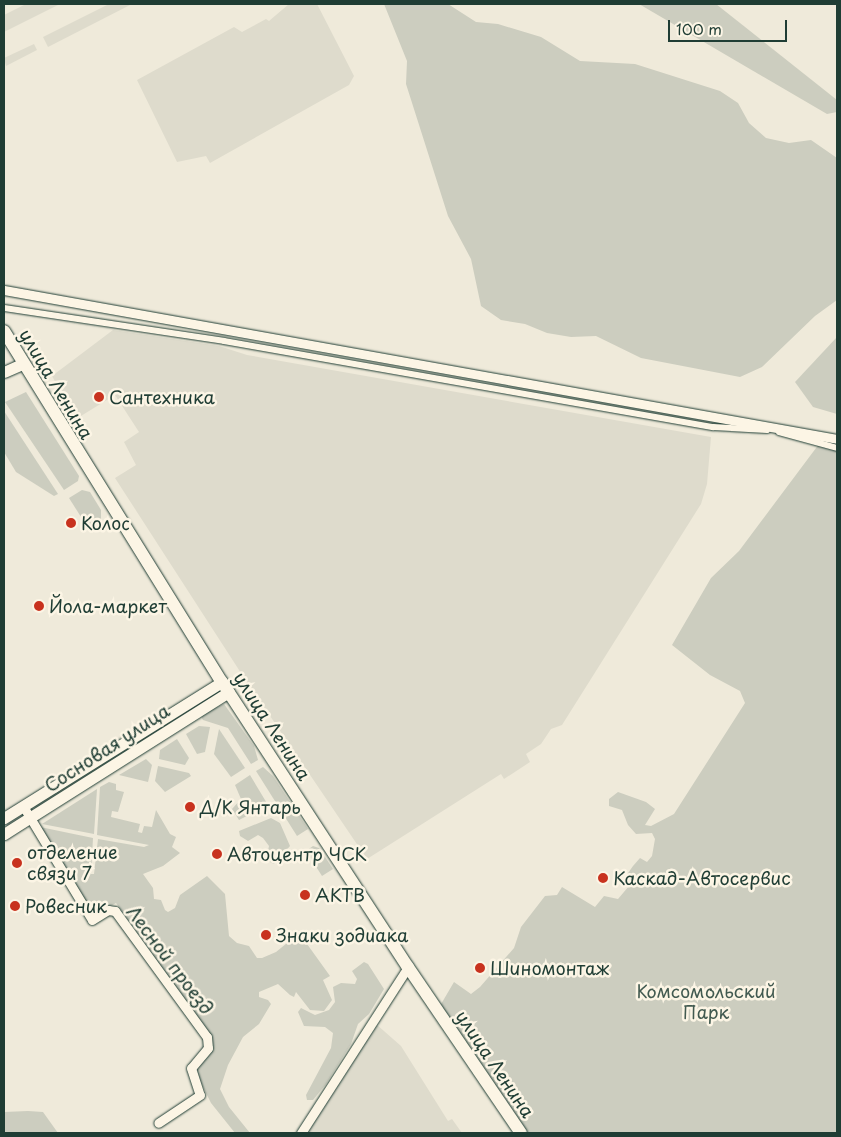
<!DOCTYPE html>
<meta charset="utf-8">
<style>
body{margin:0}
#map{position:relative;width:841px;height:1137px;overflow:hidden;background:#efeada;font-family:"Playpen Sans",sans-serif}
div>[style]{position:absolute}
.built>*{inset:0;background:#dedbcc}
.green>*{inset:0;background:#cccdbf}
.roads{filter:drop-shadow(0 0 1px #1f3d34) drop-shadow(0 0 1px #1f3d34)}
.pedestrian>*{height:6px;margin:-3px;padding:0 3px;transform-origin:3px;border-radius:3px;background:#fcf5e5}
.minor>*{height:9px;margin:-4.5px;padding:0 4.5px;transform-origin:4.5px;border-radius:4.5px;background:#fcf5e5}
.tertiary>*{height:11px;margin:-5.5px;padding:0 5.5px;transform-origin:5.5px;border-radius:5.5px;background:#fcf5e5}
.secondary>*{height:12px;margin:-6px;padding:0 6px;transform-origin:6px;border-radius:6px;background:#fcf5e5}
.dots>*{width:14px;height:14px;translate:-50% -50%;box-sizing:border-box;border:2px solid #fcf5e5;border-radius:50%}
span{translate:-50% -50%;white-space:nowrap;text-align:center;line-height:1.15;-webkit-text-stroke:5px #fcf5e5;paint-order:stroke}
.street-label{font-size:18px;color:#1f3d34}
.poi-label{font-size:18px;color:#1f3d34}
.left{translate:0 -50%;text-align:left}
.park-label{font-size:18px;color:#425a50}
.frame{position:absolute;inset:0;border:5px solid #1f3d34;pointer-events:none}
.scale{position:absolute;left:668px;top:20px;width:119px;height:22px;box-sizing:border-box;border:2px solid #1f3d34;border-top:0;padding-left:6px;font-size:15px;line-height:18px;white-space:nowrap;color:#1f3d34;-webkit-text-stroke:4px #fcf5e5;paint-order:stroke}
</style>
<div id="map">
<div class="built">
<div style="clip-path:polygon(26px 4px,60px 4px,4px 32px,4px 15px)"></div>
<div style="clip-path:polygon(109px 4px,132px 4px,48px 47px,43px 37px)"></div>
<div style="clip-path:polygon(289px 4px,317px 4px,354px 76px,349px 85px,210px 163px,206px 156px,177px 162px,137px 80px,234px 27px,242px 32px,266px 19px,269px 21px)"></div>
<div style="clip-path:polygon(34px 44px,37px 50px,6px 66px,4px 58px)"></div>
<div style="clip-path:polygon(113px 330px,219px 346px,247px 355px,711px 437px,707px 484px,701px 504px,562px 725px,551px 729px,541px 744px,526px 754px,530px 762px,504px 779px,501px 774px,367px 859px,241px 673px,115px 478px,136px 465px,124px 442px,139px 432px,115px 395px,76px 419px,52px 376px)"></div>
<div style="clip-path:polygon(376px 1024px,401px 1046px,448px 1121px,452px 1119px,462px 1133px,307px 1133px)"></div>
</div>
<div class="green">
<div style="clip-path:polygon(384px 4px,448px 4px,476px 22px,498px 24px,541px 37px,580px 61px,635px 64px,720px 91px,738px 103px,749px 123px,766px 138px,789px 143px,811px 140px,837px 158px,837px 300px,815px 316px,762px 367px,740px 377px,641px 358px,596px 336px,571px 337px,547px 333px,525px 324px,501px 320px,481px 306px,471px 259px,448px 216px,406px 84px,407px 61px)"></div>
<div style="clip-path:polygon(639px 4px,716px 4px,837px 100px,837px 112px,827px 114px)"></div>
<div style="clip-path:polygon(837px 337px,837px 414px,813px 407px,795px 382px)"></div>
<div style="clip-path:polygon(26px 392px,79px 476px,78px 481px,64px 490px,5px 402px)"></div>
<div style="clip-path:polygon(4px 411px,58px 494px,54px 496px,16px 472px,4px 452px)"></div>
<div style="clip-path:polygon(819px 444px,837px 448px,837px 1133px,521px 1133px,437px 1011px,454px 982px,471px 994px,480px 987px,514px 948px,521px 927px,545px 896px,557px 895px,562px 887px,595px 907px,604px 896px,618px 899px,629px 886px,626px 876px,633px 866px,640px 858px,647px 862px,652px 856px,655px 839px,652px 833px,636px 834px,628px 825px,622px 810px,609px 806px,609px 799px,618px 792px,646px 802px,655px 809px,645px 825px,651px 826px,674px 814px,745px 703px,740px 691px,710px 675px,672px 645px,711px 578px,739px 551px)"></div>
<div style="clip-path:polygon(82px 490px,90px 492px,101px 510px,101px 520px,88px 528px,69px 498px)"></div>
<div style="clip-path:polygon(224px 704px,254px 746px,258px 760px,251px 764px,228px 728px,203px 720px,200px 715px)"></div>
<div style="clip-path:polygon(167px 721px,169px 724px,36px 809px,34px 805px)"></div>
<div style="clip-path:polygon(199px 726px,210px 727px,205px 752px,197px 754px,186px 734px)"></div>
<div style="clip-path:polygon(219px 729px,245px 768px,231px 777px,214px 754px)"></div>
<div style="clip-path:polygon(177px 739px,189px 758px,185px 765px,159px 759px,160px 750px)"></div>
<div style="clip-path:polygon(146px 759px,152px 765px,148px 782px,119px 775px)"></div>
<div style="clip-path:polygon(158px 766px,189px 773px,191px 776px,165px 792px,155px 781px)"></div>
<div style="clip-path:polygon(263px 767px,273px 776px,308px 829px,297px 836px,256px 771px)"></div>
<div style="clip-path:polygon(250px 775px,268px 805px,239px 820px,232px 809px,241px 799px,235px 785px)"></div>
<div style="clip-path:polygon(109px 782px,116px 784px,116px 790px,124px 792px,118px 812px,112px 811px,111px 817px,140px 824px,138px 832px,142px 833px,144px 826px,152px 827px,156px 810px,170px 834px,176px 837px,172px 847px,180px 853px,163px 866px,143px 874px,153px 888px,154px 899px,161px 900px,165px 910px,168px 912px,175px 908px,180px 895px,207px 876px,225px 894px,229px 936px,237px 943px,249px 946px,257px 958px,262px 958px,276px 952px,292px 939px,302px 937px,330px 976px,323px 980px,332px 1000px,324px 1011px,310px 1010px,296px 992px,294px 997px,290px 995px,278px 984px,259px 992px,259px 997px,268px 1000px,271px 1004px,259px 1024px,243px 1037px,228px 1065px,220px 1089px,229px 1107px,250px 1133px,235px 1133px,211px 1103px,197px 1075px,196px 1069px,211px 1038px,116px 903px,92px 916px,40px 827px,93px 838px,91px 874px,94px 874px,98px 839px,144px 847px,149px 845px,97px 835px,100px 787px)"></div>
<div style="clip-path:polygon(97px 789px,94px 834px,42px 824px)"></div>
<div style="clip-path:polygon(271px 818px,280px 823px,290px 846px,274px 864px,266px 860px,269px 846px,263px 838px,258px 835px,248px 841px,240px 836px,239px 831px)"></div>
<div style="clip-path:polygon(313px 846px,319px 848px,333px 869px,322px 876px,306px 851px)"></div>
<div style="clip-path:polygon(364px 962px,368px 964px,384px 989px,369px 1014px,358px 1024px,351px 1044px,326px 1084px,313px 1100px,307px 1100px,306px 1095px,331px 1048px,333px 1033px,325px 1027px,304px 1026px,298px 1012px,301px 1008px,315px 1015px,329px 1010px,335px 1002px,333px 987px,341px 983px,355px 984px,357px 979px,352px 971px)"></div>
<div style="clip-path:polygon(28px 1111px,43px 1112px,58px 1133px,4px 1133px,4px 1112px)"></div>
</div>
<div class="roads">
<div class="pedestrian">
<div style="left:4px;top:308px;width:222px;rotate:8.5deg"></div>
<div style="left:224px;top:341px;width:497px;rotate:10deg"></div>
<div style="left:713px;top:427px;width:54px;rotate:3.2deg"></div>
<div style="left:779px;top:432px;width:60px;rotate:15.4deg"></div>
</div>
<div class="minor">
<div style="left:4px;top:290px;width:846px;rotate:10.14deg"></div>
<div style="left:23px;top:806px;width:133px;rotate:58.8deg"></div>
<div style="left:92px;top:920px;width:19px;rotate:-32deg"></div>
<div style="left:108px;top:910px;width:7px;rotate:8deg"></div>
<div style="left:115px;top:911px;width:156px;rotate:53.9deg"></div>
<div style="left:207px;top:1037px;width:11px;rotate:85deg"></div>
<div style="left:208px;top:1048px;width:26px;rotate:130deg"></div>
<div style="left:191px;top:1068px;width:28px;rotate:72deg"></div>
<div style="left:200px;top:1095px;width:50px;rotate:146.3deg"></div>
<div style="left:301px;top:1133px;width:197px;rotate:-57.2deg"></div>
</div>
<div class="tertiary">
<div style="left:4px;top:372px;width:20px;rotate:-24deg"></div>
<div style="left:4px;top:818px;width:257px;rotate:-32deg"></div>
<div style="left:4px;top:834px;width:266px;rotate:-32.3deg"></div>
</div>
<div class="secondary">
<div style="left:4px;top:331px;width:413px;rotate:58.2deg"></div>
<div style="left:222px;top:682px;width:340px;rotate:56.9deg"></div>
<div style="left:408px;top:967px;width:201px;rotate:55.8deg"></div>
</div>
</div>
<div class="dots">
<div style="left:99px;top:397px;background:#c8321e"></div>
<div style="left:71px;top:523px;background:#c8321e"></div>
<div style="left:39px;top:606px;background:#c8321e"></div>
<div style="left:190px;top:807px;background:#c8321e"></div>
<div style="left:217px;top:854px;background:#c8321e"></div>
<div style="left:17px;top:863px;background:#c8321e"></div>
<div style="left:603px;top:878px;background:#c8321e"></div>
<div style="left:305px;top:895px;background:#c8321e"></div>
<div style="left:15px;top:906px;background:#c8321e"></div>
<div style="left:266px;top:935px;background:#c8321e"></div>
<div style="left:480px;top:968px;background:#c8321e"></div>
</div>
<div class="street-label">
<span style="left:56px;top:384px;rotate:59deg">улица Ленина</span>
<span style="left:272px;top:726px;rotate:57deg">улица Ленина</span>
<span style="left:107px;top:748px;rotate:-33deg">Сосновая улица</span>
<span style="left:170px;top:960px;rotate:53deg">Лесной проезд</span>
<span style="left:495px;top:1064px;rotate:56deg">улица Ленина</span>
</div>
<div class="poi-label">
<span class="left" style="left:109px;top:397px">Сантехника</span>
<span class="left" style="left:81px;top:523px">Колос</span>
<span class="left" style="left:49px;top:606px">Йола-маркет</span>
<span class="left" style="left:200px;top:807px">Д/К Янтарь</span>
<span class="left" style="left:27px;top:863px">отделение<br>связи 7</span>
<span class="left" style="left:227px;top:854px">Автоцентр ЧСК</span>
<span class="left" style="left:613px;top:878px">Каскад-Автосервис</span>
<span class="left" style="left:315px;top:895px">АКТВ</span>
<span class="left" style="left:25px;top:906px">Ровесник</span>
<span class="left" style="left:276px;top:935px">Знаки зодиака</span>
<span class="left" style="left:490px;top:968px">Шиномонтаж</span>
</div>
<div class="park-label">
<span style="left:706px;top:1002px">Комсомольский<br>Парк</span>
</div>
<div class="frame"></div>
<div class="scale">100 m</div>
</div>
